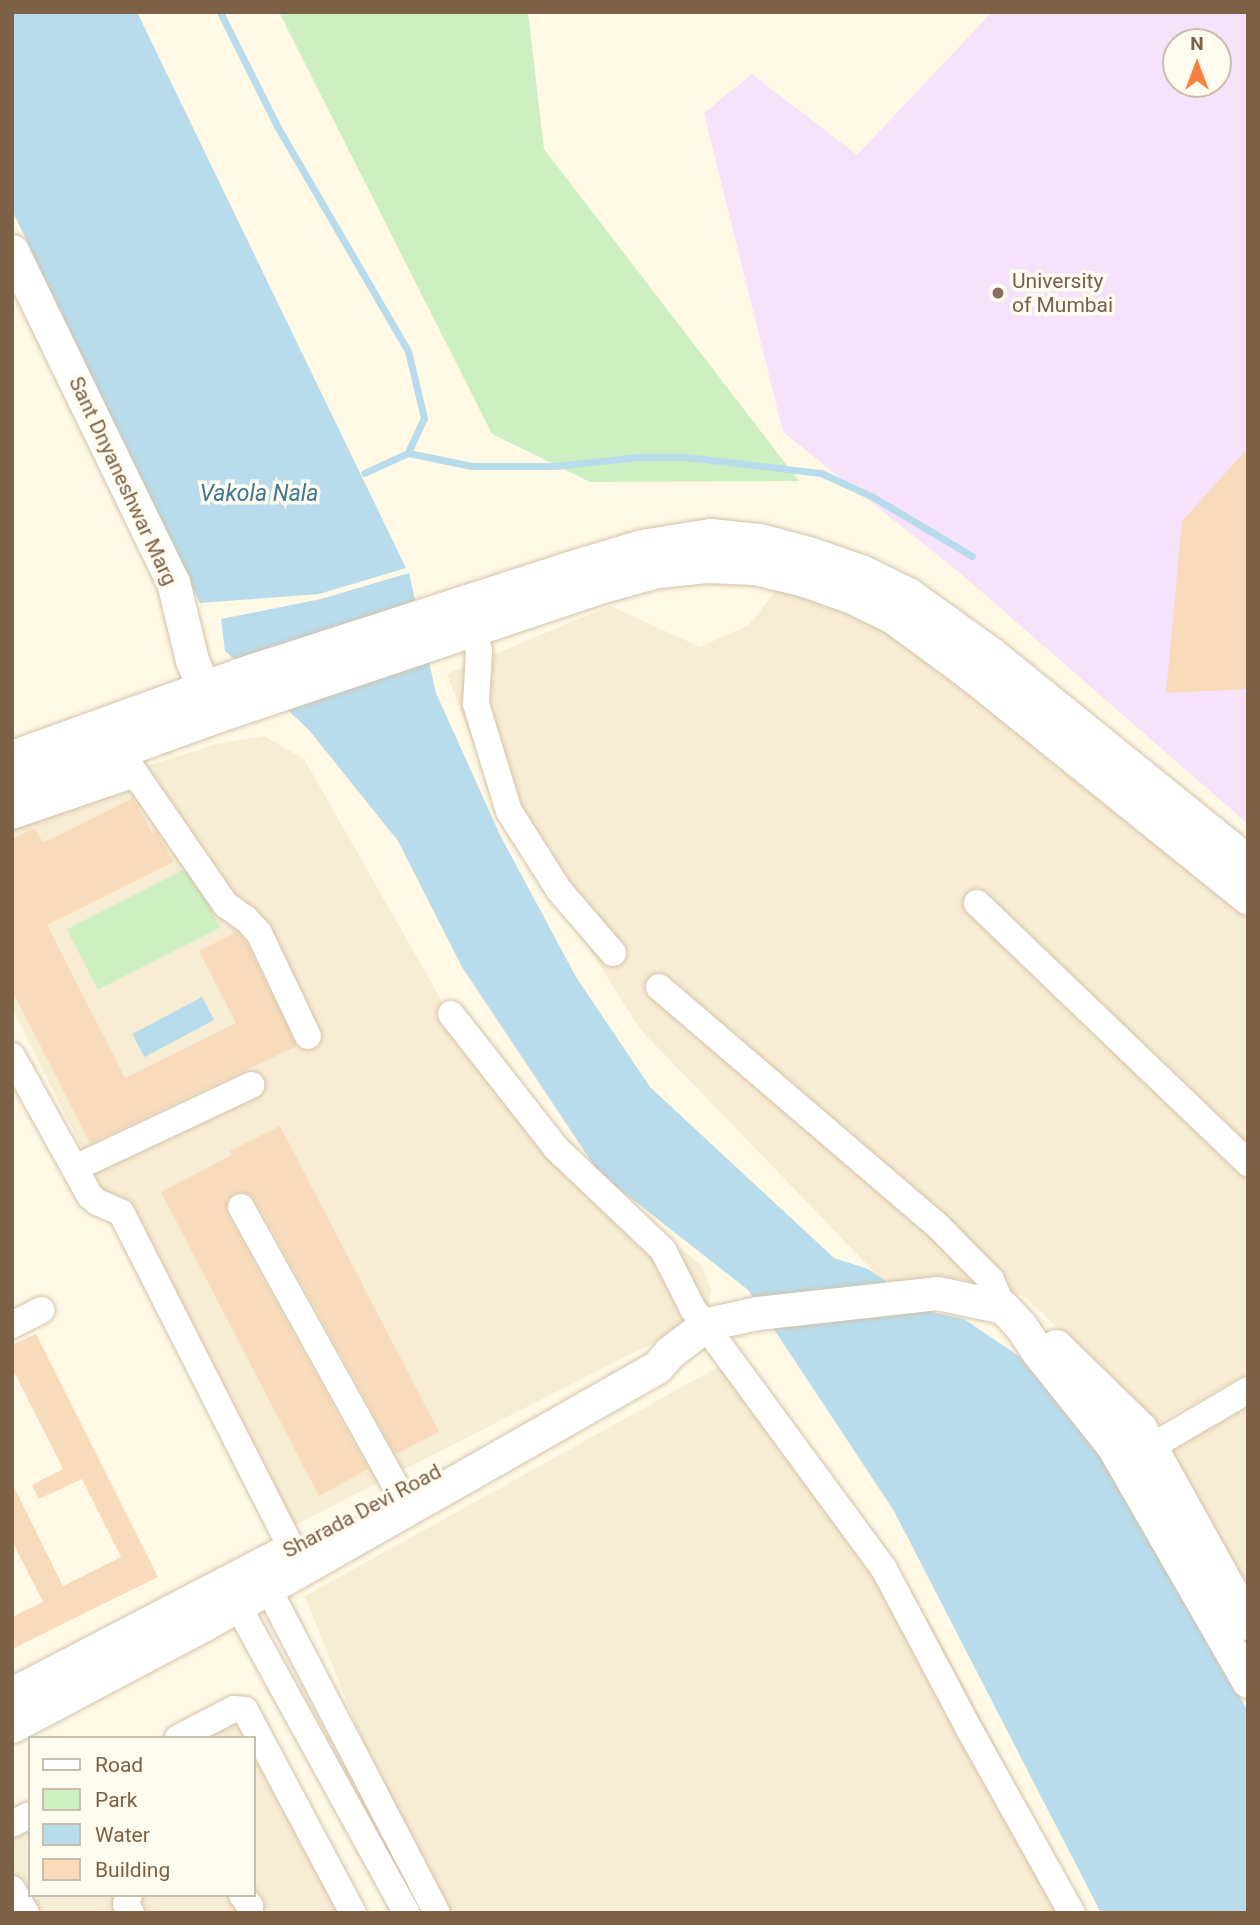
<!DOCTYPE html>
<style>
body{margin:0}
#map{position:relative;width:1260px;height:1925px;overflow:hidden;background:#fff9e6;font-family:Roboto,sans-serif}
div>[style]{position:absolute}
.residential>*{inset:0;background:#f7ecd4}
.education>*{inset:0;background:#f6e3fb}
.green>*{inset:0;background:#ceefc2;transform-origin:0 0}
.water>*{inset:0;background:#b8dceb;transform-origin:0 0}
.stream>*{height:7px;margin:-3.5px;padding:0 3.5px;transform-origin:3.5px;border-radius:3.5px;background:#b8dceb}
.building>*{inset:0;background:#f7dbbb}
.roads{filter:drop-shadow(0 0 2px #d3c2aa) drop-shadow(0 0 2px #d3c2aa)}
.minor>*{height:26px;margin:-13px;padding:0 13px;transform-origin:13px;border-radius:13px;background:#fff}
.tertiary>*{height:33px;margin:-16.5px;padding:0 16.5px;transform-origin:16.5px;border-radius:16.5px;background:#fff}
.dots>*{width:19px;height:19px;translate:-50% -50%;box-sizing:border-box;border:4px solid #fffbef;border-radius:50%}
span{translate:-50% -50%;white-space:nowrap;text-align:center;line-height:1.15;-webkit-text-stroke:7px #fffbef;paint-order:stroke}
.education-label{font-size:21px;color:#785e54}
.left{translate:0 -50%;text-align:left}
.street-label{font-size:21px;color:#7c6147}
.water-label{font-size:23px;color:#3e7891;font-style:italic}
.frame{position:absolute;inset:0;border:14px solid #7c6147;pointer-events:none}
.legend{position:absolute;left:28px;top:1736px;width:228px;height:161px;box-sizing:border-box;background:#fffbef;border:2px solid #cbbdac;margin:0;padding:9px 12px;list-style:none;font-size:21px;color:#7c6147}
.legend li{display:flex;align-items:center;gap:14px;height:35px}
.legend b{width:35px;border:2px solid #cbbdac}
.north{position:absolute;left:1162px;top:28px;width:70px;height:70px;box-sizing:border-box;background:#fffbef;border:2px solid #cbbdac;border-radius:50%;rotate:0deg;font-size:19px;font-weight:700;line-height:28px;text-align:center;color:#7c6147}
.north::after{content:'';display:block;margin:auto;width:24px;height:32px;background:#f5823e;clip-path:polygon(50% 0,100% 100%,50% 72%,0 100%)}
</style>
<div id="map">
<div class="residential">
<div style="clip-path:polygon(779px 587px,886px 629px,983px 696px,1248px 913px,1248px 1374px,1157px 1423px,1024px 1296px,957px 1279px,883px 1281px,640px 1029px,493px 796px,447px 674px,610px 606px,700px 647px,749px 625px)"></div>
<div style="clip-path:polygon(264px 736px,304px 759px,467px 1045px,576px 1161px,703px 1267px,711px 1291px,706px 1316px,275px 1535px,12px 1008px,12px 808px,220px 743px)"></div>
<div style="clip-path:polygon(729px 1361px,932px 1625px,1084px 1913px,451px 1913px,359px 1733px,305px 1596px)"></div>
<div style="clip-path:polygon(1248px 1407px,1248px 1591px,1170px 1450px)"></div>
<div style="clip-path:polygon(238px 1695px,355px 1913px,12px 1913px,12px 1816px,30px 1807px,30px 1895px,254px 1895px,254px 1738px,158px 1738px)"></div>
</div>
<div class="education">
<div style="clip-path:polygon(evenodd,992px 12px,1248px 12px,1248px 824px,960px 573px,783px 432px,704px 113px,752px 74px,857px 155px,992px 12px,1176px 42px,1218px 42px,1218px 84px,1176px 84px,1176px 42px)"></div>
</div>
<div class="green">
<div style="clip-path:polygon(279px 12px,528px 12px,544px 149px,799px 481px,590px 482px,492px 434px)"></div>
<div style="left:189px;top:867px;width:68px;height:137px;rotate:63deg"></div>
</div>
<div class="water">
<div style="clip-path:polygon(12px 12px,137px 12px,406px 568px,319px 594px,200px 603px,12px 210px)"></div>
<div style="clip-path:polygon(409px 573px,436px 693px,500px 835px,576px 977px,650px 1087px,834px 1258px,868px 1269px,932px 1312px,964px 1319px,1044px 1373px,1131px 1488px,1248px 1712px,1248px 1913px,1101px 1913px,894px 1511px,748px 1290px,599px 1173px,462px 967px,398px 841px,309px 730px,225px 651px,221px 619px,321px 599px)"></div>
<div style="left:202px;top:997px;width:26px;height:79px;rotate:62deg"></div>
</div>
<div class="stream">
<div style="left:220px;top:12px;width:127px;rotate:63.4deg"></div>
<div style="left:277px;top:126px;width:260px;rotate:59.8deg"></div>
<div style="left:408px;top:351px;width:69px;rotate:76.6deg"></div>
<div style="left:424px;top:418px;width:38px;rotate:115deg"></div>
<div style="left:408px;top:453px;width:48px;rotate:155.6deg"></div>
<div style="left:408px;top:453px;width:65px;rotate:11.5deg"></div>
<div style="left:472px;top:466px;width:83px"></div>
<div style="left:555px;top:466px;width:83px;rotate:-6.2deg"></div>
<div style="left:638px;top:457px;width:48px"></div>
<div style="left:686px;top:457px;width:136px;rotate:6.8deg"></div>
<div style="left:821px;top:473px;width:57px;rotate:24.8deg"></div>
<div style="left:873px;top:497px;width:115px;rotate:30.8deg"></div>
</div>
<div class="building">
<div style="clip-path:polygon(1248px 448px,1248px 689px,1166px 693px,1182px 521px)"></div>
<div style="clip-path:polygon(133px 798px,152px 833px,156px 831px,173px 862px,47px 925px,125px 1078px,236px 1023px,199px 951px,237px 932px,246px 942px,297px 1046px,90px 1143px,12px 990px,12px 839px,35px 828px,43px 843px)"></div>
<div style="clip-path:polygon(280px 1126px,439px 1432px,396px 1454px,255px 1199px,248px 1193px,234px 1193px,227px 1200px,227px 1215px,368px 1469px,319px 1496px,161px 1192px,232px 1155px,230px 1151px)"></div>
<div style="clip-path:polygon(36px 1334px,158px 1577px,12px 1649px,12px 1617px,43px 1602px,12px 1541px,12px 1483px,63px 1586px,121px 1557px,82px 1479px,39px 1499px,32px 1485px,63px 1469px,12px 1368px,12px 1345px)"></div>
</div>
<div class="roads">
<div class="minor">
<div style="left:473px;top:632px;width:20px;rotate:72deg"></div>
<div style="left:479px;top:651px;width:53px;rotate:93.2deg"></div>
<div style="left:476px;top:704px;width:112px;rotate:72.9deg"></div>
<div style="left:509px;top:811px;width:93px;rotate:57.7deg"></div>
<div style="left:559px;top:890px;width:83px;rotate:49.4deg"></div>
<div style="left:116px;top:734px;width:35px;rotate:66deg"></div>
<div style="left:130px;top:766px;width:169px;rotate:55.4deg"></div>
<div style="left:226px;top:905px;width:24px;rotate:35deg"></div>
<div style="left:246px;top:919px;width:19px;rotate:47deg"></div>
<div style="left:259px;top:933px;width:114px;rotate:64.6deg"></div>
<div style="left:12px;top:816px;width:130px;rotate:-18.9deg"></div>
<div style="left:977px;top:903px;width:376px;rotate:43.8deg"></div>
<div style="left:659px;top:987px;width:365px;rotate:40.6deg"></div>
<div style="left:936px;top:1224px;width:78px;rotate:45.5deg"></div>
<div style="left:991px;top:1280px;width:30px;rotate:66deg"></div>
<div style="left:451px;top:1014px;width:170px;rotate:51.9deg"></div>
<div style="left:556px;top:1148px;width:148px;rotate:43.6deg"></div>
<div style="left:663px;top:1250px;width:66px;rotate:63deg"></div>
<div style="left:693px;top:1309px;width:323px;rotate:53.7deg"></div>
<div style="left:884px;top:1569px;width:181px;rotate:62deg"></div>
<div style="left:969px;top:1729px;width:211px;rotate:60.8deg"></div>
<div style="left:12px;top:1056px;width:160px;rotate:60.9deg"></div>
<div style="left:90px;top:1196px;width:9px;rotate:41deg"></div>
<div style="left:97px;top:1202px;width:26px;rotate:23deg"></div>
<div style="left:121px;top:1212px;width:378px;rotate:63.1deg"></div>
<div style="left:75px;top:1168px;width:195px;rotate:-25.2deg"></div>
<div style="left:241px;top:1207px;width:326px;rotate:61deg"></div>
<div style="left:12px;top:1325px;width:33px;rotate:-27deg"></div>
<div style="left:1134px;top:1457px;width:132px;rotate:-30.4deg"></div>
<div style="left:260px;top:1573px;width:383px;rotate:62.5deg"></div>
<div style="left:228px;top:1588px;width:371px;rotate:61.2deg"></div>
<div style="left:178px;top:1738px;width:63px;rotate:-27.4deg"></div>
<div style="left:234px;top:1709px;width:11px;rotate:5deg"></div>
<div style="left:245px;top:1710px;width:230px;rotate:62deg"></div>
<div style="left:12px;top:1824px;width:20px;rotate:-27deg"></div>
<div style="left:12px;top:1889px;width:28px;rotate:60deg"></div>
<div style="left:129px;top:1895px;width:9px;rotate:108deg"></div>
<div style="left:126px;top:1904px;width:10px;rotate:61deg"></div>
<div style="left:242px;top:1895px;width:14px;rotate:54deg"></div>
<div style="left:250px;top:1906px;width:7px;rotate:90deg"></div>
</div>
<div class="tertiary">
<div style="left:12px;top:251px;width:368px;rotate:64.1deg"></div>
<div style="left:173px;top:582px;width:80px;rotate:76.3deg"></div>
<div style="left:192px;top:660px;width:50px;rotate:67.6deg"></div>
<div style="left:12px;top:757px;width:240px;rotate:-19.9deg"></div>
<div style="left:238px;top:675px;width:365px;rotate:-17.9deg"></div>
<div style="left:585px;top:563px;width:59px;rotate:-16.6deg"></div>
<div style="left:642px;top:546px;width:69px;rotate:-9.2deg"></div>
<div style="left:710px;top:535px;width:49px;rotate:5.8deg"></div>
<div style="left:759px;top:540px;width:52px;rotate:14.6deg"></div>
<div style="left:809px;top:553px;width:57px;rotate:19.4deg"></div>
<div style="left:863px;top:572px;width:50px;rotate:26.1deg"></div>
<div style="left:908px;top:594px;width:101px;rotate:35.7deg"></div>
<div style="left:990px;top:653px;width:332px;rotate:39deg"></div>
<div style="left:12px;top:790px;width:217px;rotate:-19.9deg"></div>
<div style="left:216px;top:716px;width:404px;rotate:-18.6deg"></div>
<div style="left:599px;top:587px;width:60px;rotate:-15.4deg"></div>
<div style="left:657px;top:571px;width:50px;rotate:-5.7deg"></div>
<div style="left:707px;top:566px;width:47px;rotate:2.4deg"></div>
<div style="left:754px;top:568px;width:48px;rotate:13.2deg"></div>
<div style="left:801px;top:579px;width:54px;rotate:19.4deg"></div>
<div style="left:852px;top:597px;width:46px;rotate:26deg"></div>
<div style="left:893px;top:617px;width:99px;rotate:36.4deg"></div>
<div style="left:973px;top:676px;width:353px;rotate:38.9deg"></div>
<div style="left:1056px;top:1346px;width:117px;rotate:44.3deg"></div>
<div style="left:1140px;top:1428px;width:223px;rotate:61deg"></div>
<div style="left:12px;top:1694px;width:305px;rotate:-27.5deg"></div>
<div style="left:12px;top:1726px;width:216px;rotate:-27.9deg"></div>
<div style="left:203px;top:1625px;width:522px;rotate:-29.61deg"></div>
<div style="left:657px;top:1367px;width:20px;rotate:-49deg"></div>
<div style="left:670px;top:1352px;width:46px;rotate:-37.1deg"></div>
<div style="left:707px;top:1324px;width:51px;rotate:-12.4deg"></div>
<div style="left:757px;top:1313px;width:181px;rotate:-6.3deg"></div>
<div style="left:937px;top:1293px;width:67px;rotate:12deg"></div>
<div style="left:1003px;top:1307px;width:25px;rotate:47deg"></div>
<div style="left:1020px;top:1325px;width:32px;rotate:56deg"></div>
<div style="left:1038px;top:1352px;width:120px;rotate:51.4deg"></div>
<div style="left:1113px;top:1446px;width:271px;rotate:60.1deg"></div>
</div>
</div>
<div class="dots">
<div style="left:998px;top:293px;background:#8d6e63"></div>
</div>
<div class="education-label">
<span class="left" style="left:1012px;top:293px">University<br>of Mumbai</span>
</div>
<div class="street-label">
<span style="left:123px;top:481px;rotate:65deg">Sant Dnyaneshwar Marg</span>
<span style="left:362px;top:1511px;rotate:-28deg">Sharada Devi Road</span>
</div>
<div class="water-label">
<span style="left:259px;top:494px">Vakola Nala</span>
</div>
<div class="frame"></div>
<ul class="legend">
<li><b style="height:9px;background:#fff"></b>Road</li>
<li><b style="height:19px;background:#ceefc2"></b>Park</li>
<li><b style="height:19px;background:#b8dceb"></b>Water</li>
<li><b style="height:19px;background:#f7dbbb"></b>Building</li>
</ul>
<div class="north">N</div>
</div>
